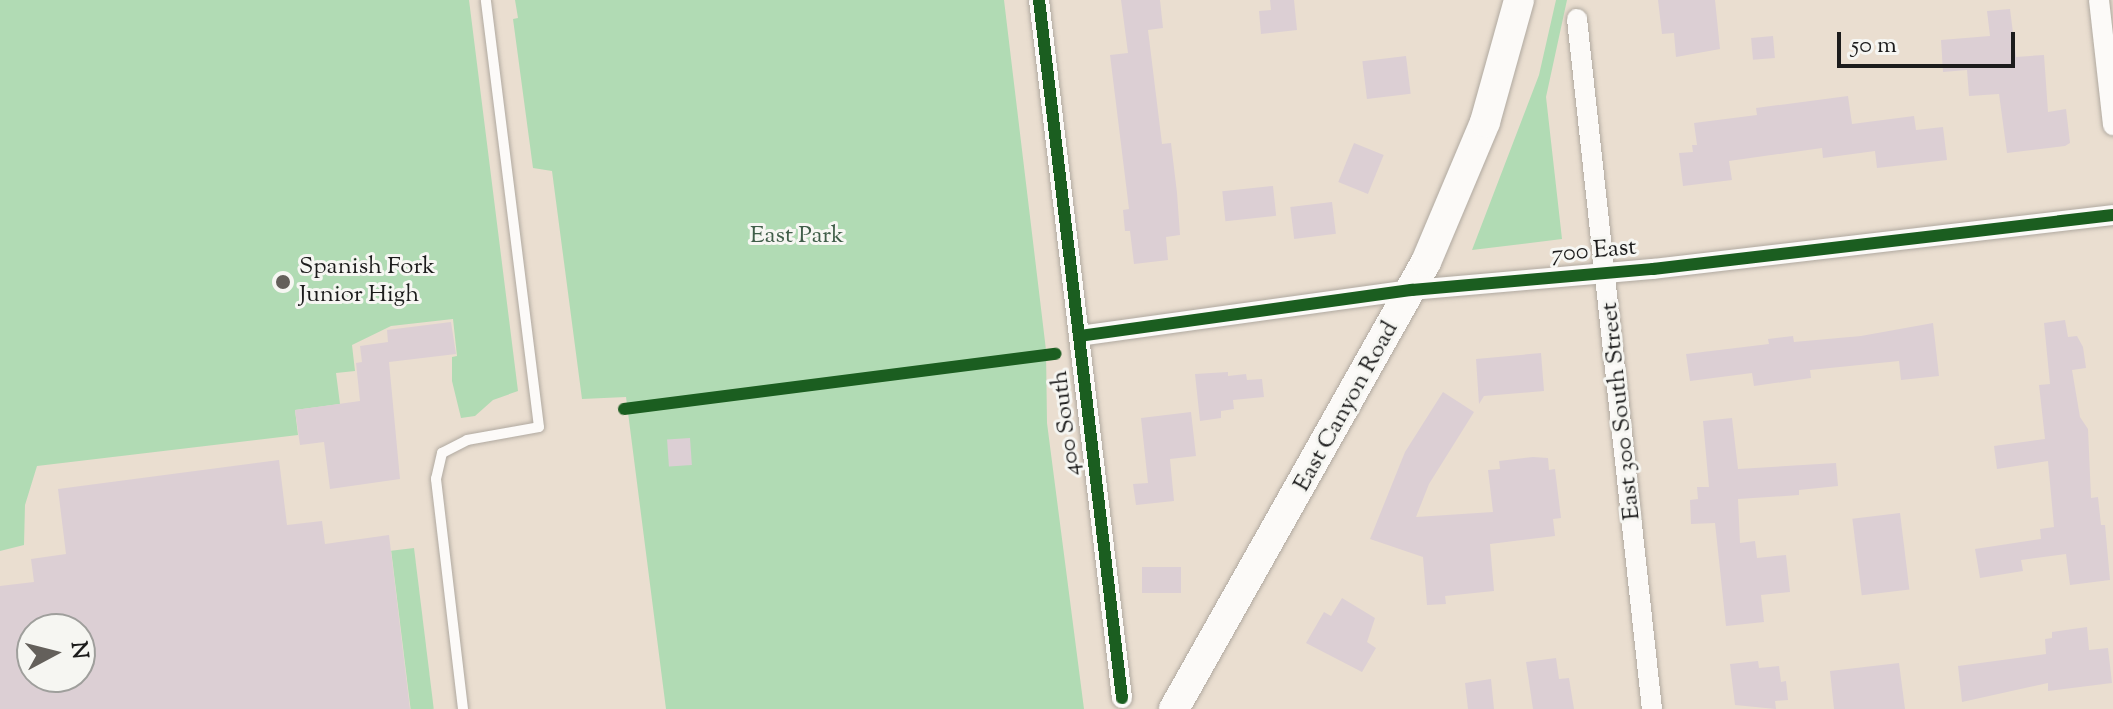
<!DOCTYPE html>
<style>
body{margin:0}
#map{position:relative;width:2113px;height:709px;overflow:hidden;background:#eaded0;font-family:"Sorts Mill Goudy",serif}
div>[style]{position:absolute}
.green>*{inset:0;background:#b1dbb4;transform-origin:0 0}
.building>*{inset:0;background:#dccfd4;transform-origin:0 0}
.roads{filter:drop-shadow(0 0 2px #b0a9a0) drop-shadow(0 0 2px #b0a9a0)}
.lane>*{height:10px;margin:-5px;padding:0 5px;transform-origin:5px;border-radius:5px;background:#fcfaf8}
.street>*{height:20px;margin:-10px;padding:0 10px;transform-origin:10px;border-radius:10px;background:#fcfaf8}
.secondary>*{height:30px;margin:-15px;padding:0 15px;transform-origin:15px;border-radius:15px;background:#fcfaf8}
.cycleway>*{height:12px;margin:-6px;padding:0 6px;transform-origin:6px;border-radius:6px;background:#1b5e20}
.dots>*{width:22px;height:22px;translate:-50% -50%;box-sizing:border-box;border:4px solid #f6f6f2;border-radius:50%}
span{translate:-50% -50%;white-space:nowrap;text-align:center;line-height:1.15;-webkit-text-stroke:6px #f6f6f2;paint-order:stroke}
.park-label{font-size:24px;color:#405e49}
.street-label{font-size:24px;color:#1c1c1c}
.poi-label{font-size:24px;color:#1c1c1c}
.left{translate:0 -50%;text-align:left}
.north{position:absolute;left:16px;top:613px;width:80px;height:80px;box-sizing:border-box;background:#f6f6f2;border:2px solid #9f9f9c;border-radius:50%;rotate:83deg;font-size:22px;font-weight:700;line-height:32px;text-align:center;color:#1c1c1c}
.north::after{content:'';display:block;margin:auto;width:28px;height:36px;background:#64605b;clip-path:polygon(50% 0,100% 100%,50% 72%,0 100%)}
.scale{position:absolute;left:1837px;top:32px;width:178px;height:36px;box-sizing:border-box;border:4px solid #1c1c1c;border-top:0;padding-left:10px;font-size:24px;line-height:28px;white-space:nowrap;color:#1c1c1c;-webkit-text-stroke:6px #f6f6f2;paint-order:stroke}
</style>
<div id="map">
<div class="green">
<div style="clip-path:polygon(0 0,469px 0,518px 391px,493px 400px,475px 416px,461px 418px,452px 381px,452px 357px,457px 356px,453px 319px,391px 326px,352px 345px,355px 371px,336px 373px,340px 404px,295px 410px,298px 435px,37px 466px,25px 505px,24px 545px,0 551px)"></div>
<div style="clip-path:polygon(515px 0,1004px 0,1046px 350px,1047px 423px,1084px 709px,666px 709px,626px 397px,582px 399px,552px 171px,533px 168px,513px 19px,518px 18px)"></div>
<div style="clip-path:polygon(1556px 0,1567px 0,1546px 97px,1562px 239px,1472px 250px,1539px 75px)"></div>
<div style="left:414px;top:548px;width:162px;height:23px;rotate:83deg"></div>
</div>
<div class="building">
<div style="clip-path:polygon(1121px 0,1160px 0,1163px 28px,1148px 30px,1162px 144px,1171px 143px,1177px 193px,1180px 235px,1166px 237px,1168px 260px,1134px 264px,1130px 231px,1125px 231px,1123px 210px,1129px 209px,1110px 55px,1128px 53px)"></div>
<div style="clip-path:polygon(1270px 0,1294px 0,1297px 30px,1261px 34px,1259px 11px,1271px 10px)"></div>
<div style="clip-path:polygon(1658px 0,1715px 0,1720px 49px,1676px 57px,1674px 33px,1662px 34px)"></div>
<div style="clip-path:polygon(2010px 9px,2016px 57px,2044px 55px,2048px 112px,2066px 109px,2070px 143px,2065px 146px,2007px 153px,1999px 94px,1969px 96px,1967px 70px,1943px 72px,1941px 40px,1990px 36px,1987px 11px)"></div>
<div style="left:1773px;top:36px;width:22px;height:22px;rotate:85deg"></div>
<div style="left:1406px;top:56px;width:38px;height:44px;rotate:83deg"></div>
<div style="clip-path:polygon(1848px 96px,1852px 124px,1914px 116px,1916px 130px,1943px 127px,1947px 160px,1877px 168px,1875px 151px,1823px 158px,1822px 148px,1729px 161px,1732px 180px,1683px 186px,1679px 153px,1693px 152px,1692px 145px,1697px 145px,1694px 123px,1757px 115px,1756px 108px)"></div>
<div style="left:1354px;top:143px;width:32px;height:42px;rotate:22deg"></div>
<div style="left:1273px;top:186px;width:30px;height:51px;rotate:84deg"></div>
<div style="left:1332px;top:202px;width:32px;height:42px;rotate:83deg"></div>
<div style="clip-path:polygon(2065px 320px,2068px 337px,2077px 336px,2083px 347px,2086px 368px,2072px 370px,2080px 417px,2088px 429px,2091px 498px,2098px 497px,2101px 525px,2105px 525px,2110px 580px,2070px 585px,2066px 554px,2021px 560px,2023px 571px,1980px 578px,1975px 549px,2041px 539px,2040px 529px,2054px 527px,2048px 461px,1997px 469px,1994px 446px,2045px 439px,2039px 385px,2050px 384px,2044px 323px)"></div>
<div style="clip-path:polygon(451px 322px,456px 354px,389px 362px,400px 479px,330px 489px,324px 442px,300px 445px,295px 410px,360px 401px,356px 363px,362px 362px,360px 346px,388px 342px,387px 330px)"></div>
<div style="clip-path:polygon(1933px 323px,1939px 376px,1901px 380px,1899px 361px,1810px 370px,1811px 378px,1754px 386px,1752px 373px,1690px 381px,1686px 354px,1769px 344px,1768px 339px,1793px 336px,1794px 342px,1861px 336px)"></div>
<div style="clip-path:polygon(1541px 353px,1544px 391px,1484px 396px,1479px 404px,1476px 359px)"></div>
<div style="clip-path:polygon(1228px 372px,1228px 376px,1246px 374px,1247px 380px,1262px 379px,1264px 397px,1233px 400px,1234px 409px,1221px 411px,1221px 418px,1200px 421px,1195px 374px)"></div>
<div style="clip-path:polygon(1443px 392px,1474px 412px,1429px 484px,1416px 517px,1493px 512px,1488px 470px,1500px 469px,1499px 461px,1533px 457px,1548px 458px,1549px 470px,1555px 469px,1561px 518px,1553px 519px,1555px 536px,1490px 544px,1494px 591px,1445px 596px,1446px 604px,1427px 605px,1423px 557px,1370px 539px,1405px 452px)"></div>
<div style="clip-path:polygon(1191px 412px,1196px 456px,1170px 459px,1174px 501px,1136px 505px,1133px 484px,1148px 483px,1141px 418px)"></div>
<div style="clip-path:polygon(1732px 418px,1738px 469px,1836px 463px,1838px 486px,1799px 490px,1799px 495px,1738px 499px,1740px 543px,1755px 541px,1757px 558px,1786px 555px,1790px 592px,1761px 595px,1764px 622px,1726px 626px,1715px 523px,1691px 524px,1690px 500px,1698px 499px,1697px 487px,1709px 487px,1703px 421px)"></div>
<div style="left:690px;top:438px;width:27px;height:23px;rotate:86deg"></div>
<div style="clip-path:polygon(evenodd,279px 460px,287px 525px,322px 521px,325px 544px,389px 535px,410px 709px,0 709px,0 586px,34px 582px,31px 559px,66px 554px,58px 489px,279px 460px,32px 629px,80px 629px,80px 677px,32px 677px,32px 629px)"></div>
<div style="left:1900px;top:513px;width:77px;height:48px;rotate:83deg"></div>
<div style="left:1142px;top:567px;width:39px;height:26px"></div>
<div style="clip-path:polygon(1342px 598px,1375px 618px,1367px 642px,1376px 648px,1362px 672px,1306px 643px,1324px 612px,1331px 616px)"></div>
<div style="clip-path:polygon(2087px 627px,2089px 650px,2108px 648px,2112px 683px,2048px 691px,2048px 683px,1962px 702px,1958px 666px,2046px 654px,2045px 639px,2052px 638px,2052px 632px)"></div>
<div style="clip-path:polygon(1556px 658px,1559px 679px,1569px 678px,1574px 709px,1533px 709px,1526px 662px)"></div>
<div style="clip-path:polygon(1758px 661px,1759px 668px,1779px 666px,1781px 682px,1786px 681px,1788px 700px,1775px 701px,1776px 709px,1735px 705px,1730px 664px)"></div>
<div style="clip-path:polygon(1899px 663px,1905px 709px,1834px 709px,1830px 671px)"></div>
<div style="clip-path:polygon(1491px 679px,1494px 709px,1468px 709px,1465px 683px)"></div>
</div>
<div class="roads">
<div class="lane">
<div style="left:463px;top:709px;width:232px;rotate:-96.7deg"></div>
<div style="left:436px;top:479px;width:27px;rotate:-77deg"></div>
<div style="left:442px;top:453px;width:28px;rotate:-27deg"></div>
<div style="left:467px;top:440px;width:73px;rotate:-10.2deg"></div>
<div style="left:539px;top:427px;width:430px;rotate:-97.1deg"></div>
</div>
<div class="street">
<div style="left:1039px;top:0;width:703px;rotate:83.22deg"></div>
<div style="left:2099px;top:0;width:126px;rotate:83.6deg"></div>
<div style="left:1577px;top:19px;width:694px;rotate:83.8deg"></div>
<div style="left:1079px;top:336px;width:336px;rotate:-7.9deg"></div>
<div style="left:1412px;top:290px;width:242px;rotate:-5deg"></div>
<div style="left:1653px;top:269px;width:463px;rotate:-6.7deg"></div>
</div>
<div class="secondary">
<div style="left:1174px;top:709px;width:513px;rotate:-60.59deg"></div>
<div style="left:1426px;top:262px;width:152px;rotate:-67.1deg"></div>
<div style="left:1485px;top:122px;width:127px;rotate:-74.4deg"></div>
</div>
</div>
<div class="cycleway">
<div style="left:1039px;top:0;width:703px;rotate:83.22deg"></div>
<div style="left:1079px;top:336px;width:336px;rotate:-7.9deg"></div>
<div style="left:1412px;top:290px;width:242px;rotate:-5deg"></div>
<div style="left:1653px;top:269px;width:463px;rotate:-6.7deg"></div>
<div style="left:624px;top:409px;width:435px;rotate:-7.3deg"></div>
</div>
<div class="dots">
<div style="left:283px;top:282px;background:#64605b"></div>
</div>
<div class="park-label">
<span style="left:797px;top:237px">East Park</span>
</div>
<div class="street-label">
<span style="left:1594px;top:252px;rotate:-5deg">700 East</span>
<span style="left:1347px;top:407px;rotate:-61deg">East Canyon Road</span>
<span style="left:1622px;top:411px;rotate:-96deg">East 300 South Street</span>
<span style="left:1067px;top:423px;rotate:-97deg">400 South</span>
</div>
<div class="poi-label">
<span class="left" style="left:299px;top:282px">Spanish Fork<br>Junior High</span>
</div>
<div class="north">N</div>
<div class="scale">50 m</div>
</div>
